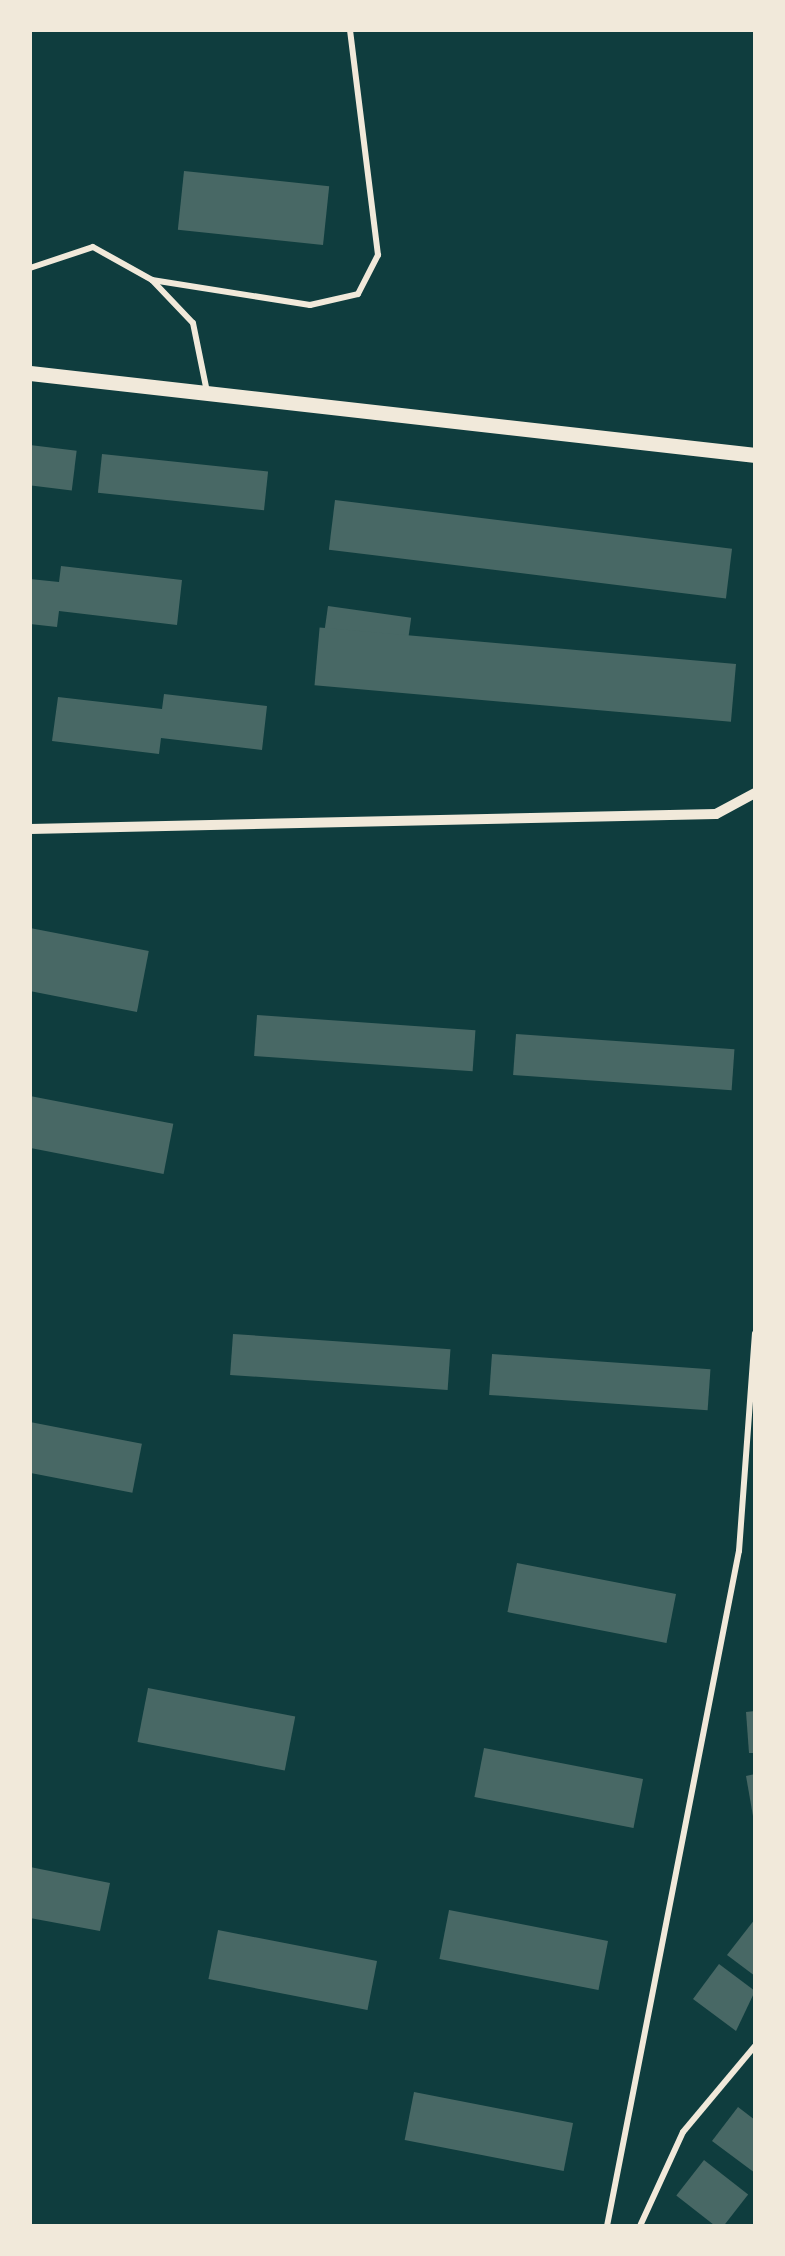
<!DOCTYPE html>
<style>
body{margin:0}
#map{position:relative;width:785px;height:2256px;overflow:hidden;background:#0f3d3e;font-family:"Titillium Web",sans-serif}
div>[style]{position:absolute}
.building>*{inset:0;background:#486865;transform-origin:0 0}
.service>*{height:6px;margin:-3px;padding:0 3px;transform-origin:3px;border-radius:3px;background:#f1e9da}
.minor>*{height:10px;margin:-5px;padding:0 5px;transform-origin:5px;border-radius:5px;background:#f1e9da}
.tertiary>*{height:15px;margin:-7.5px;padding:0 7.5px;transform-origin:7.5px;border-radius:7.5px;background:#f1e9da}
span{translate:-50% -50%;white-space:nowrap;text-align:center;line-height:1.15;-webkit-text-stroke:9px #f1e9da;paint-order:stroke}
.frame{position:absolute;inset:0;border:32px solid #f1e9da;pointer-events:none}
</style>
<div id="map">
<div class="building">
<div style="left:184px;top:171px;width:146px;height:59px;rotate:6deg"></div>
<div style="left:30px;top:445px;width:47px;height:40px;rotate:7deg"></div>
<div style="left:102px;top:454px;width:167px;height:39px;rotate:6deg"></div>
<div style="left:335px;top:500px;width:400px;height:50px;rotate:7deg"></div>
<div style="clip-path:polygon(61px 566px,182px 580px,177px 625px,59px 611px,57px 627px,30px 624px,30px 579px,59px 582px)"></div>
<div style="left:328px;top:606px;width:84px;height:44px;rotate:8deg"></div>
<div style="left:736px;top:664px;width:58px;height:418px;rotate:95deg"></div>
<div style="clip-path:polygon(164px 694px,267px 706px,262px 750px,161px 738px,159px 754px,52px 741px,58px 697px,162px 709px)"></div>
<div style="left:30px;top:928px;width:121px;height:62px;rotate:11deg"></div>
<div style="left:257px;top:1015px;width:219px;height:41px;rotate:4deg"></div>
<div style="left:516px;top:1034px;width:219px;height:41px;rotate:4deg"></div>
<div style="left:30px;top:1096px;width:146px;height:51px;rotate:11deg"></div>
<div style="left:233px;top:1334px;width:218px;height:41px;rotate:4deg"></div>
<div style="left:492px;top:1354px;width:219px;height:41px;rotate:4deg"></div>
<div style="left:30px;top:1422px;width:114px;height:50px;rotate:11deg"></div>
<div style="left:517px;top:1563px;width:162px;height:50px;rotate:11deg"></div>
<div style="left:148px;top:1688px;width:150px;height:55px;rotate:11deg"></div>
<div style="clip-path:polygon(755px 1711px,755px 1753px,749px 1753px,746px 1712px)"></div>
<div style="left:484px;top:1748px;width:162px;height:50px;rotate:11deg"></div>
<div style="clip-path:polygon(755px 1774px,755px 1816px,753px 1816px,746px 1776px)"></div>
<div style="clip-path:polygon(30px 1867px,110px 1883px,100px 1931px,30px 1918px)"></div>
<div style="left:449px;top:1910px;width:162px;height:50px;rotate:11deg"></div>
<div style="clip-path:polygon(755px 1919px,755px 1976px,727px 1955px)"></div>
<div style="left:218px;top:1930px;width:162px;height:50px;rotate:11deg"></div>
<div style="clip-path:polygon(719px 1964px,755px 1991px,736px 2031px,693px 1999px)"></div>
<div style="left:414px;top:2092px;width:162px;height:49px;rotate:11deg"></div>
<div style="clip-path:polygon(738px 2107px,755px 2120px,755px 2173px,712px 2141px)"></div>
<div style="left:704px;top:2160px;width:56px;height:45px;rotate:38deg"></div>
</div>
<div class="service">
<div style="left:30px;top:268px;width:66px;rotate:-18.4deg"></div>
<div style="left:93px;top:247px;width:68px;rotate:29.2deg"></div>
<div style="left:152px;top:280px;width:59px;rotate:46.4deg"></div>
<div style="left:193px;top:323px;width:70px;rotate:78.5deg"></div>
<div style="left:152px;top:280px;width:160px;rotate:9deg"></div>
<div style="left:310px;top:305px;width:49px;rotate:-12.9deg"></div>
<div style="left:358px;top:294px;width:44px;rotate:-62.9deg"></div>
<div style="left:378px;top:255px;width:227px;rotate:-97.1deg"></div>
<div style="left:607px;top:2226px;width:688px;rotate:-78.94deg"></div>
<div style="left:739px;top:1551px;width:218px;rotate:-85.8deg"></div>
<div style="left:640px;top:2226px;width:103px;rotate:-65.4deg"></div>
<div style="left:683px;top:2132px;width:112px;rotate:-50.1deg"></div>
</div>
<div class="minor">
<div style="left:30px;top:829px;width:686px;rotate:-1.25deg"></div>
<div style="left:716px;top:814px;width:44px;rotate:-28.3deg"></div>
</div>
<div class="tertiary">
<div style="left:30px;top:373px;width:730px;rotate:6.45deg"></div>
</div>
<div class="frame"></div>
</div>
